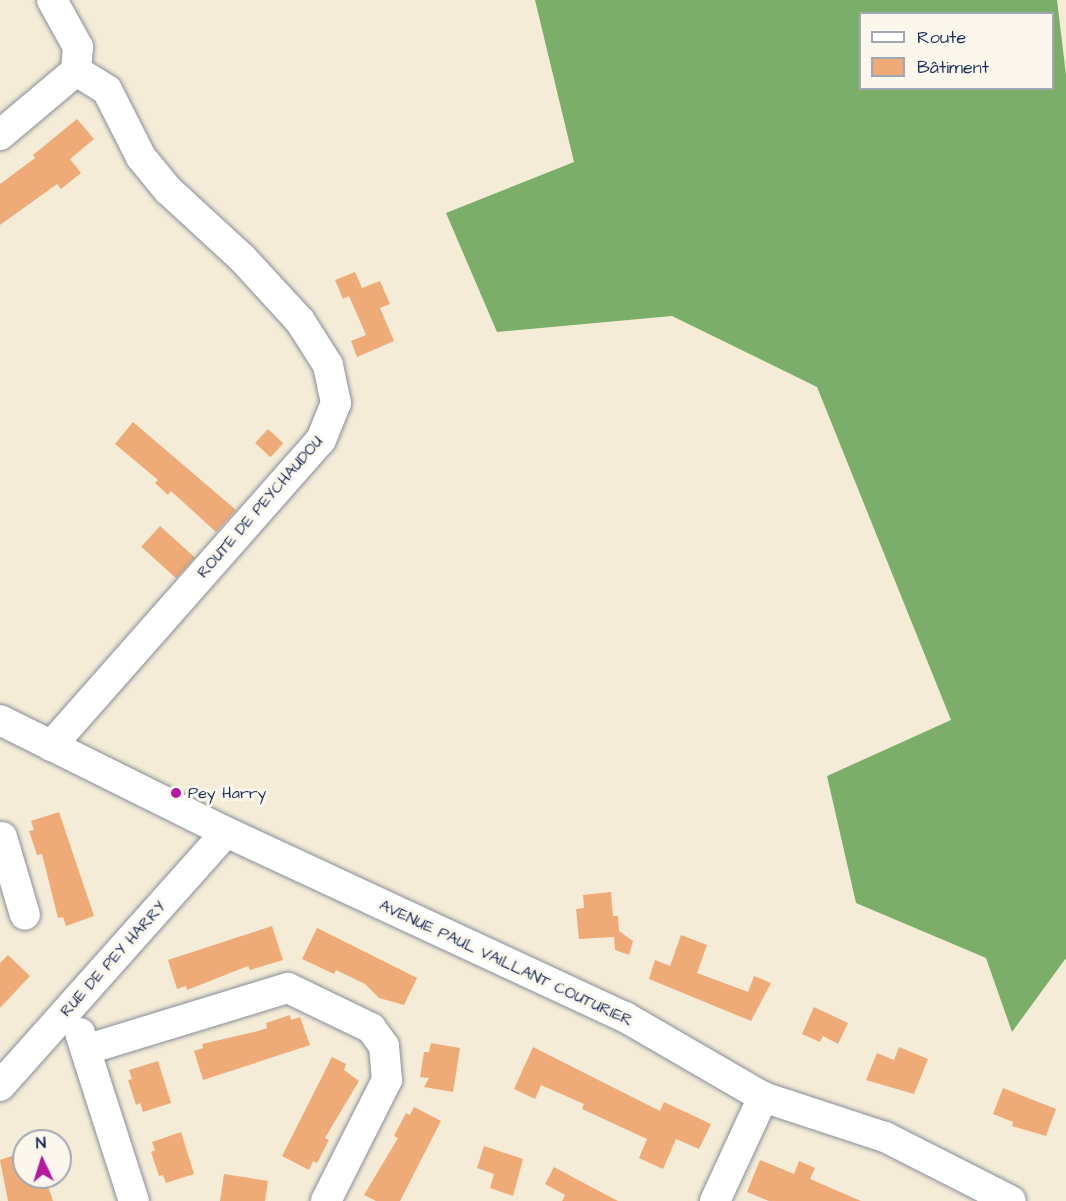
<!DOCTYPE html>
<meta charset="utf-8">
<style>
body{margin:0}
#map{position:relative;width:1066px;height:1201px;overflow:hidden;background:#f5ecd7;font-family:"Architects Daughter",sans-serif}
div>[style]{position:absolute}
.forest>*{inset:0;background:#7aae69}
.building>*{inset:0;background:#efab77;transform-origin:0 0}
.roads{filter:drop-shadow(0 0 2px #888e9a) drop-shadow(0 0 2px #888e9a)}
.minor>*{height:30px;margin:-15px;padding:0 15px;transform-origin:15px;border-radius:15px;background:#fff}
.dots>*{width:16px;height:16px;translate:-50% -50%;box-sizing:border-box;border:3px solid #fbf7ec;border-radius:50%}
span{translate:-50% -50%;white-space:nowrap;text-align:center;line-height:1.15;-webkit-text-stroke:6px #fbf7ec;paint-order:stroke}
.street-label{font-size:16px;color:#1b2f5e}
.poi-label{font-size:16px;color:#1b2f5e}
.left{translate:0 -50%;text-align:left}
.legend{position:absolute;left:859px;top:12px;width:195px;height:78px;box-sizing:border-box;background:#fbf7ec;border:2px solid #a1a7b3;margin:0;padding:8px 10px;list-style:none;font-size:18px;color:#1b2f5e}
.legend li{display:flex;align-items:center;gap:12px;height:30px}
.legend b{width:30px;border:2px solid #a1a7b3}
.north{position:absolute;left:12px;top:1129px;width:60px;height:60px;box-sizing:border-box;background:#fbf7ec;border:2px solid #a1a7b3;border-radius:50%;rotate:356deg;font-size:16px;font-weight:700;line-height:24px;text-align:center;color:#1b2f5e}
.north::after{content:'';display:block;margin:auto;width:21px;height:27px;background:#b5179e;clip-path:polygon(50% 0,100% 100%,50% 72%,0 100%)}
</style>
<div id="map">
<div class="forest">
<div style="clip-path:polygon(evenodd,535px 0,1057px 0,1066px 75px,1066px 958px,1012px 1032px,986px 958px,856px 903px,827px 776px,951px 720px,817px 387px,672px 316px,497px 332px,446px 213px,574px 162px,535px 0,860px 14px,1052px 14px,1052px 88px,860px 88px,860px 14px)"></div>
</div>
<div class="building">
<div style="clip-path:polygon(77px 119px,94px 139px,70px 159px,81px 173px,61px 189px,57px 184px,0 225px,0 184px,35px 158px,33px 155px)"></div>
<div style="clip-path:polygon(355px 272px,362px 288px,380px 281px,390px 304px,380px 308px,394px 341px,357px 357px,351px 341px,366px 335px,349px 296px,343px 299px,335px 280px)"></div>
<div style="clip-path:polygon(133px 422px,236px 510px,216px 532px,171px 491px,168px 495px,155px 483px,158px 480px,115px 444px)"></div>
<div style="left:268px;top:429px;width:21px;height:19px;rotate:43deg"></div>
<div style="left:160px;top:526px;width:47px;height:28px;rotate:42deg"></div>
<div style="clip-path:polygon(59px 812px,94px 916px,66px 926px,63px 917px,58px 918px,42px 854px,37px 855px,29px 831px,34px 830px,31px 821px)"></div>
<div style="clip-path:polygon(611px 892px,613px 916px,618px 916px,619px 931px,633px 941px,629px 955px,615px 950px,614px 937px,579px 939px,576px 909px,584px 908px,583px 895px)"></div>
<div style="clip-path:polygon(272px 926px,283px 960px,250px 970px,248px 966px,187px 990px,186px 986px,177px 989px,168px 960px)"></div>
<div style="clip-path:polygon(317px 928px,417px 978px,404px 1005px,379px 998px,365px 984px,336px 970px,334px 974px,302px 959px)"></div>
<div style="clip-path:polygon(681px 935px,707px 945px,697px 973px,748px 992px,754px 976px,771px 983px,751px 1021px,649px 979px,655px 960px,670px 966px)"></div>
<div style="clip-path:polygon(8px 955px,30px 976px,0 1008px,0 963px)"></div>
<div style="clip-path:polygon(814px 1007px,848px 1023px,838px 1044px,823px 1036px,820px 1042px,802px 1034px)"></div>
<div style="clip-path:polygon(290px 1015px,291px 1020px,300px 1017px,310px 1045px,203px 1080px,194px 1051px,203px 1048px,202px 1044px,258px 1031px,267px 1028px,266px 1023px)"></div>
<div style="clip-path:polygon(431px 1043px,460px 1048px,453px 1092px,424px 1087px,429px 1078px,420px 1077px,424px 1052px,429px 1052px)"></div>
<div style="clip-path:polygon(533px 1047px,660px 1111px,664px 1102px,711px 1124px,699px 1149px,676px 1139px,663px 1169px,639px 1158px,647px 1139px,582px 1109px,584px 1104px,541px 1085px,535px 1099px,514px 1089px)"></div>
<div style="clip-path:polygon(899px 1047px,928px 1059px,914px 1094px,866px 1080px,877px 1053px,894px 1060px)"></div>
<div style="clip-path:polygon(332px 1057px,346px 1064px,344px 1070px,359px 1081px,325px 1138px,329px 1140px,317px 1163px,313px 1161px,309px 1170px,282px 1156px)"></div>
<div style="clip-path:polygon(158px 1061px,171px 1103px,143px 1112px,140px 1103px,136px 1105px,128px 1080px,132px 1079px,129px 1070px)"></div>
<div style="clip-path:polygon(1003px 1088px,1056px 1109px,1046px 1136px,1012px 1126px,1013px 1122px,993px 1114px)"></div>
<div style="clip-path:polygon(414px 1107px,441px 1121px,400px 1201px,376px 1201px,364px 1195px,398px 1138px,394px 1136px,406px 1113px,410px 1115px)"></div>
<div style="clip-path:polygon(181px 1132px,194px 1174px,166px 1183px,163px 1175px,159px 1176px,151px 1152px,155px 1150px,152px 1142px)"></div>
<div style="clip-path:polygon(484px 1146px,523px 1159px,513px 1196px,490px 1188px,494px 1174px,477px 1168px)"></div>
<div style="clip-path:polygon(24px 1152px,24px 1177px,45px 1177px,53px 1201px,8px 1201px,0 1160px)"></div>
<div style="clip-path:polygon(760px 1160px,794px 1174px,799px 1161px,815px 1168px,810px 1179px,861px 1201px,769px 1201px,747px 1192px)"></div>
<div style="clip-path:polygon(554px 1167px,580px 1181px,618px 1201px,562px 1201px,565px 1195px,545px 1184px)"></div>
<div style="clip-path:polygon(224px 1174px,268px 1181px,265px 1201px,220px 1201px)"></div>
</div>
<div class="roads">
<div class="minor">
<div style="left:52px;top:0;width:54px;rotate:61deg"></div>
<div style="left:78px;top:47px;width:24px;rotate:95deg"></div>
<div style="left:0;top:135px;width:99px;rotate:-40.1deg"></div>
<div style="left:0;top:720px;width:252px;rotate:26.4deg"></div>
<div style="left:226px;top:832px;width:440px;rotate:24.9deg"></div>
<div style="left:625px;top:1017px;width:160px;rotate:30.1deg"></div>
<div style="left:763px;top:1097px;width:128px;rotate:18.2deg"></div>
<div style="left:885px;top:1137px;width:141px;rotate:26.9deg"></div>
<div style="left:51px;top:746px;width:408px;rotate:-48.6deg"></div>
<div style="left:321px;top:440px;width:40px;rotate:-68deg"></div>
<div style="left:336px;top:403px;width:39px;rotate:-102deg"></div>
<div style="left:328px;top:365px;width:52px;rotate:-122.5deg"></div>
<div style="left:300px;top:321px;width:86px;rotate:-132.6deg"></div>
<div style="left:242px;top:258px;width:100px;rotate:-137.4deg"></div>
<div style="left:168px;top:190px;width:43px;rotate:-129.3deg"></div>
<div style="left:141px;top:157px;width:75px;rotate:-116.9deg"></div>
<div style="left:107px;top:90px;width:36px;rotate:-148deg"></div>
<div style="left:2px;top:837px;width:81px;rotate:73.6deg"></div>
<div style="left:80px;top:1033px;width:176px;rotate:72.2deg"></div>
<div style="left:88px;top:1049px;width:209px;rotate:-17deg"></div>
<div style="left:288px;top:988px;width:92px;rotate:25.7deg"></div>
<div style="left:371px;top:1028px;width:22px;rotate:54deg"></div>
<div style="left:384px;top:1046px;width:34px;rotate:85deg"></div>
<div style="left:387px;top:1080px;width:136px;rotate:116.8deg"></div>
<div style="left:0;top:1086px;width:340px;rotate:-48.3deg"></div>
<div style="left:715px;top:1201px;width:115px;rotate:-65.2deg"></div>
</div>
</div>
<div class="dots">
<div style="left:176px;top:793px;background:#b5179e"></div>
</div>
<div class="street-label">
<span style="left:260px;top:507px;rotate:-49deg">ROUTE DE PEYCHAUDOU</span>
<span style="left:113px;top:959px;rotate:-48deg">RUE DE PEY HARRY</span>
<span style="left:506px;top:963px;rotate:25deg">AVENUE PAUL VAILLANT COUTURIER</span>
</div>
<div class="poi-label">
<span class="left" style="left:188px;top:793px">Pey Harry</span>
</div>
<ul class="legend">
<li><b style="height:8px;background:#fff"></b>Route</li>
<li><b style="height:16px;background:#efab77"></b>Bâtiment</li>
</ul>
<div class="north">N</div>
</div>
